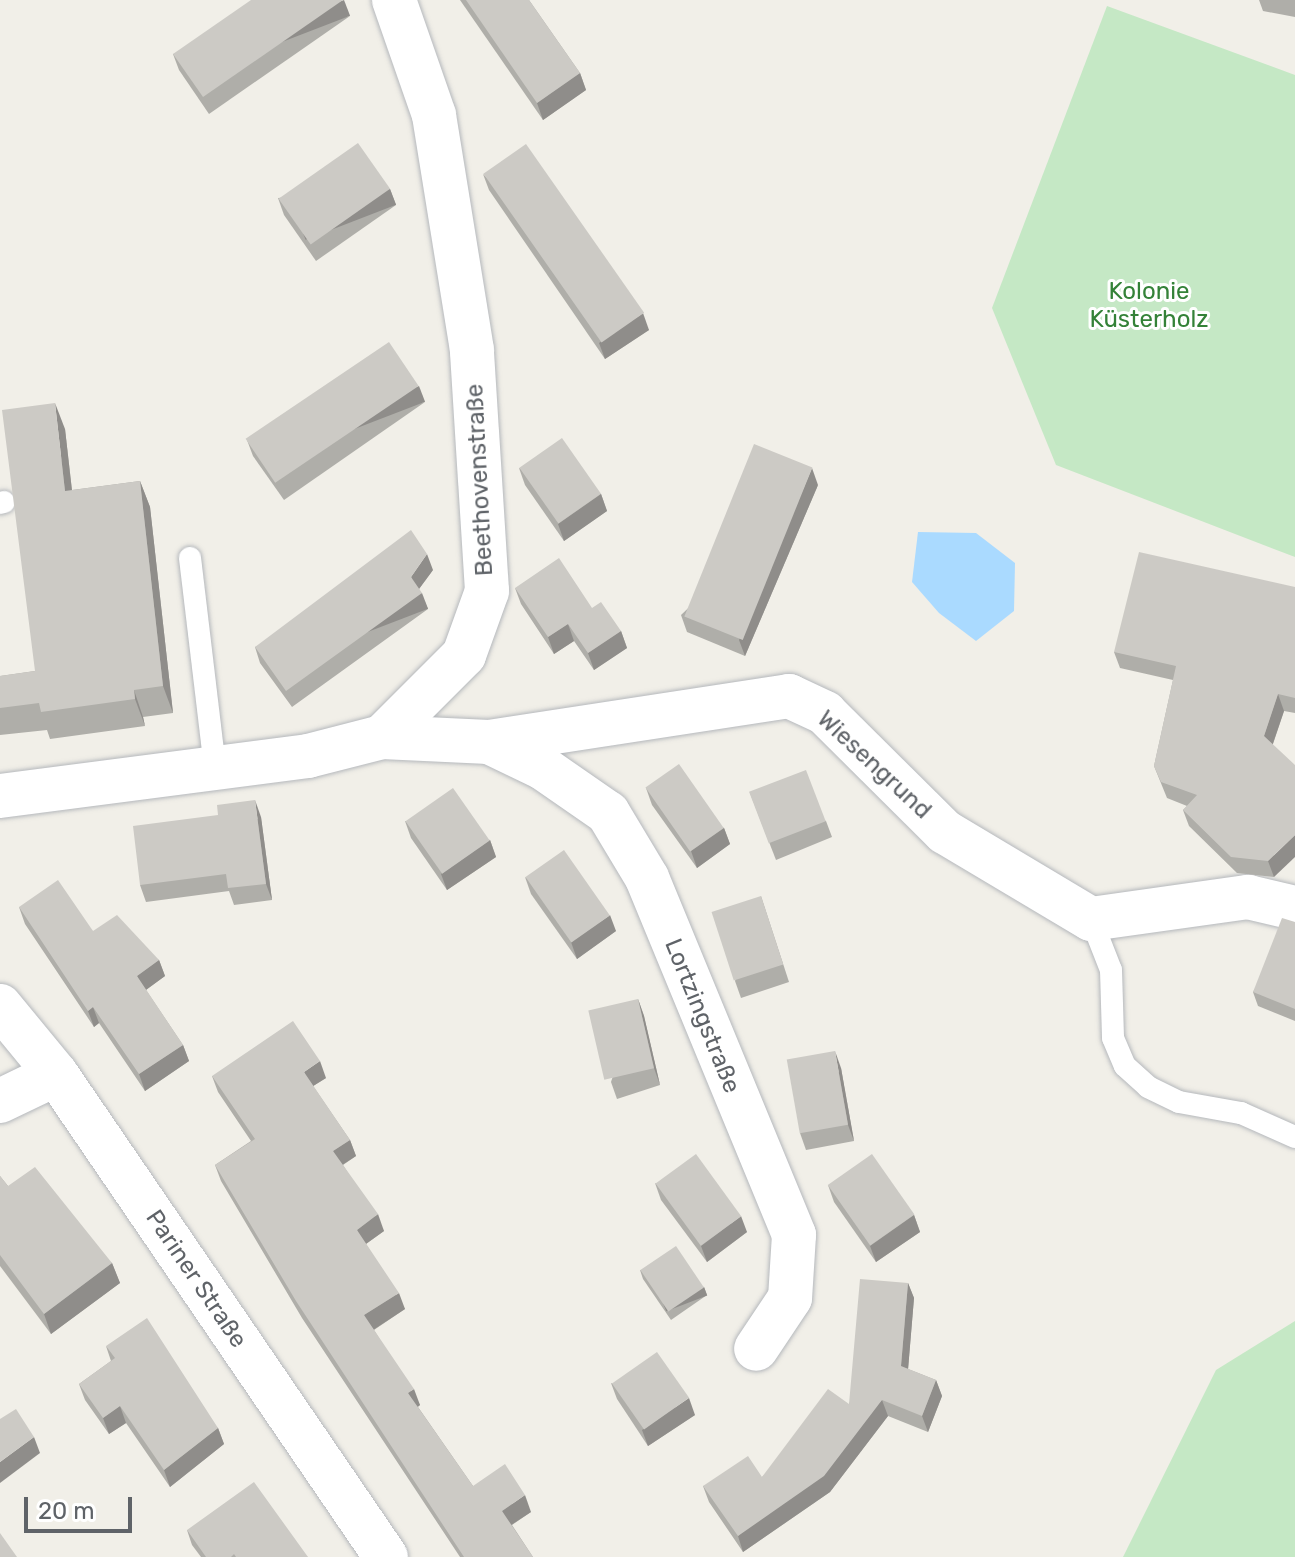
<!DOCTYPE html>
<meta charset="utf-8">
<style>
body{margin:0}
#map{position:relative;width:1295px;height:1557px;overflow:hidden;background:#f1efe8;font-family:Rubik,sans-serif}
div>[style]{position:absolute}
.green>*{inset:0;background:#c5e8c5}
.water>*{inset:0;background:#aadaff}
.roads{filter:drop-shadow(0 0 2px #b5b8bc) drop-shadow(0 0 2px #b5b8bc)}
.service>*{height:22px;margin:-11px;padding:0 11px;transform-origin:11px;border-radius:11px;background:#fff}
.minor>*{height:44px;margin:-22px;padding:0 22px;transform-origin:22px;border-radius:22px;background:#fff}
.tertiary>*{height:44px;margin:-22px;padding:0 22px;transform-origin:22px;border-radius:22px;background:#fff}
.wall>*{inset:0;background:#afaea9}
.shaded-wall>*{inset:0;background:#8f8d8a;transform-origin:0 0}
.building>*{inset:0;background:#cccac5;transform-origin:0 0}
span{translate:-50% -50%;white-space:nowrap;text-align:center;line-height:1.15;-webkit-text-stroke:6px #fff;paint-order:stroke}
.park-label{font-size:24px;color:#348238}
.street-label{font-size:24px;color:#5f6368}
.scale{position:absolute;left:24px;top:1497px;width:108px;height:36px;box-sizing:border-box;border:4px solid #5f6368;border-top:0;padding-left:10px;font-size:24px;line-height:28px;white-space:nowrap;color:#5f6368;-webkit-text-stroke:6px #fff;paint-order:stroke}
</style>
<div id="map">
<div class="green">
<div style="clip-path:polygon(1107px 6px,1295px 75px,1295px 557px,1056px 465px,992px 308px)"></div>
<div style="clip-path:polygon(1295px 1321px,1295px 1557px,1123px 1557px,1216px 1370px)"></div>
</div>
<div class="water">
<div style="clip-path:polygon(918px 532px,976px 533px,1015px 563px,1014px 611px,976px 641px,939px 613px,912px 582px)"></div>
</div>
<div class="roads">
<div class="service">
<div style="left:0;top:503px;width:4px;rotate:-14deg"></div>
<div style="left:190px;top:558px;width:211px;rotate:83.2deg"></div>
<div style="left:1091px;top:919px;width:55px;rotate:68.6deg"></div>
<div style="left:1111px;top:970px;width:68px;rotate:88.3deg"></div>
<div style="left:1113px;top:1038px;width:30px;rotate:67deg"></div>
<div style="left:1125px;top:1066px;width:31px;rotate:42deg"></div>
<div style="left:1148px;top:1087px;width:34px;rotate:26deg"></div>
<div style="left:1179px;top:1102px;width:63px;rotate:10.1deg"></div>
<div style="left:1241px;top:1113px;width:59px;rotate:24deg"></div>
</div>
<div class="minor">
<div style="left:382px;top:737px;width:107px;rotate:2.7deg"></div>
<div style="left:489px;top:742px;width:304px;rotate:-8.7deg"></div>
<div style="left:789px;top:696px;width:40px;rotate:25deg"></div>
<div style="left:825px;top:713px;width:169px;rotate:44.8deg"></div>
<div style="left:945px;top:832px;width:170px;rotate:30.8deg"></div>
<div style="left:1091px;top:919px;width:159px;rotate:-8deg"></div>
<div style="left:1248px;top:897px;width:48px;rotate:13.2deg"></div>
<div style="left:489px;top:742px;width:60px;rotate:25.7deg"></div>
<div style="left:543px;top:768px;width:79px;rotate:34.7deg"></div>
<div style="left:608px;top:813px;width:76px;rotate:59deg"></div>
<div style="left:647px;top:878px;width:386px;rotate:67.6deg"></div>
<div style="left:794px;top:1235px;width:63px;rotate:93.6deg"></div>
<div style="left:790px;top:1298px;width:61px;rotate:123.7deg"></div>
<div style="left:0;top:796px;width:311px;rotate:-7.4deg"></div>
<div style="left:308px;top:756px;width:76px;rotate:-14.4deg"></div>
<div style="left:382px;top:737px;width:116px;rotate:-45deg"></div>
<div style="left:464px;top:655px;width:68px;rotate:-70.2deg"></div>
<div style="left:487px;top:591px;width:241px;rotate:-93.6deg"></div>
<div style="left:472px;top:350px;width:238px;rotate:-99.2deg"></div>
<div style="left:434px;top:115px;width:122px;rotate:-109.2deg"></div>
<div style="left:0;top:1101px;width:62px;rotate:-25.7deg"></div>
</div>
<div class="tertiary">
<div style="left:0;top:1006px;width:88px;rotate:50.5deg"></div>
<div style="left:56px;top:1074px;width:585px;rotate:55.66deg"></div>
</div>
</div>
<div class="wall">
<div style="clip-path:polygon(460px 0,529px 0,580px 73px,586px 90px,543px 120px)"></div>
<div style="clip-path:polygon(1259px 0,1295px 0,1295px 17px,1263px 11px)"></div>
<div style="clip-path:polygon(350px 16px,209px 114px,179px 70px,173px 54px)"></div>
<div style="clip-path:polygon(483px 174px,649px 330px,605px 359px,489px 190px)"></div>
<div style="clip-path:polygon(390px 189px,396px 205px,316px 261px,284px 215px,278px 198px)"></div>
<div style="clip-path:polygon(425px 402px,284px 500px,253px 456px,247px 440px)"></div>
<div style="clip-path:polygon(65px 429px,72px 490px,140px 481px,150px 507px,173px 713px,143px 717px,145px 726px,50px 739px,47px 730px,0 735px,0 676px,35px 671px)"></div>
<div style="clip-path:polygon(519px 468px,601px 494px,607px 511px,564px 541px,525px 485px)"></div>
<div style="clip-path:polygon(818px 485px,745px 656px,687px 632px,681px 615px)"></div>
<div style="clip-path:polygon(433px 570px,419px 589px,428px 609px,292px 707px,260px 663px,255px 647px)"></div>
<div style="clip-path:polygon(1295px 587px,1295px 713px,1284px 711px,1273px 744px,1274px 877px,1237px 873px,1189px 826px,1183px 810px,1187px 806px,1167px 798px,1154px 766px,1173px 680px,1120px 668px,1114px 652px)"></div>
<div style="clip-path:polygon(515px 588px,621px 631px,627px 648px,594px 670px,574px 641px,554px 654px,521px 604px)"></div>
<div style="clip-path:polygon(646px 788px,724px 828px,730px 844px,697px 868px,652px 805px)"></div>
<div style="clip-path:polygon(750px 793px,826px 821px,832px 837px,776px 860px)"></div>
<div style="clip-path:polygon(261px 817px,272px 900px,234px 905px,229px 891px,146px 902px,140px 885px)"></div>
<div style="clip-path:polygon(405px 821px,490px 840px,496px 857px,447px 890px,411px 838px)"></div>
<div style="clip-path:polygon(525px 877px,616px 931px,577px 959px,531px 894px)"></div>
<div style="clip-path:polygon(761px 896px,789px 982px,741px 998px,735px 981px)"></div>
<div style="clip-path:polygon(19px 907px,93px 931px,159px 960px,165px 976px,146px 990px,183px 1045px,189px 1061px,145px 1091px,99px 1023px,94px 1027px,25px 924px)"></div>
<div style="clip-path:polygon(1295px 922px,1295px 1021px,1258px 1006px,1253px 992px)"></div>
<div style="clip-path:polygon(638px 999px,644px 1016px,660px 1085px,617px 1099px,611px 1082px)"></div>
<div style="clip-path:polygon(841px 1068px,854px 1141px,806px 1150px,800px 1133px)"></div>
<div style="clip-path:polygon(212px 1076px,326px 1078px,313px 1086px,350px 1140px,356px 1156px,343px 1165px,384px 1231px,366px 1244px,405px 1309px,374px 1330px,420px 1405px,418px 1407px,473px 1486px,531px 1512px,512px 1525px,533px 1557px,460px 1557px,302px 1318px,221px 1181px,215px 1165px,251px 1141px,218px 1092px)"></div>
<div style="clip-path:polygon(0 1176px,8px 1186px,112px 1263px,120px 1283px,51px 1334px,0 1266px)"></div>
<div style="clip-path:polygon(655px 1183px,747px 1232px,707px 1262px,661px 1200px)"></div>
<div style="clip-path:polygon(828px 1185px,914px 1215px,920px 1232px,876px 1262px,834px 1202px)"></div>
<div style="clip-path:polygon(640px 1270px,704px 1287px,707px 1295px,671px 1320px,643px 1279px)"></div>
<div style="clip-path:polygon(908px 1283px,914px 1298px,908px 1369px,936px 1380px,942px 1396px,928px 1432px,888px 1416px,830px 1492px,743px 1552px,709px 1502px,703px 1486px,762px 1477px,849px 1404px)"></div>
<div style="clip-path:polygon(106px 1346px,218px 1428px,224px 1444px,170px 1487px,126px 1423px,109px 1434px,85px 1400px,79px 1384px,111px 1361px)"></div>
<div style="clip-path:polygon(611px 1383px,695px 1415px,648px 1446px,617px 1399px)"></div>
<div style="clip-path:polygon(187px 1530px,308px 1557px,201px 1557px,192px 1545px)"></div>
</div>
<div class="shaded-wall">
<div style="left:344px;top:0;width:17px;height:171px;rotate:69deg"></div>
<div style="clip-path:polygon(580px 73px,586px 90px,543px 120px,537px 103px)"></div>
<div style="left:390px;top:189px;width:17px;height:97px;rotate:69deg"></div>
<div style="clip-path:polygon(643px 313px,649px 330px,605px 359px,599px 343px)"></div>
<div style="left:419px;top:386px;width:17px;height:171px;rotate:69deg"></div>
<div style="clip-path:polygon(55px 403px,65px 429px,75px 518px,65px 491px)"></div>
<div style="clip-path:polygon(812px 468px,818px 485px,745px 656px,739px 640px)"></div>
<div style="clip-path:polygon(140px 481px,150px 507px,173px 713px,163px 686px)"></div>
<div style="clip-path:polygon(601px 494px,607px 511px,564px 541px,558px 524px)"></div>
<div style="clip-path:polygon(427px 554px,433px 570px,416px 593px,411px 577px)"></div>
<div style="left:422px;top:593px;width:17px;height:168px;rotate:69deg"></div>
<div style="clip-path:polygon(568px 624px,574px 641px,554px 654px,548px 637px)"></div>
<div style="clip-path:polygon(621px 631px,627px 648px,594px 670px,588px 653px)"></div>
<div style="clip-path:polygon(134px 690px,143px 717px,145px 726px,135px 699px)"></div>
<div style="clip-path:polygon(1278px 694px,1284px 711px,1270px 752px,1264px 736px)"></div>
<div style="clip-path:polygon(255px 800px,261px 817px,272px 900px,266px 884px)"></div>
<div style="clip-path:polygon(724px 828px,730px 844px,697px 868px,691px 851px)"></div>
<div style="clip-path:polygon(1295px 835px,1295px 857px,1274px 877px,1268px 861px)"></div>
<div style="clip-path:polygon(490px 840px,496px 857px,447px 890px,441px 874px)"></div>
<div style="clip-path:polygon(610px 915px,616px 931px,577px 959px,571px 942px)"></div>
<div style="clip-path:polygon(159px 960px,165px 976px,143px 992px,137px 976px)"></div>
<div style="clip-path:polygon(638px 999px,644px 1016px,660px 1085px,654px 1068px)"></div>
<div style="clip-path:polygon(93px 1007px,99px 1023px,94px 1027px,88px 1011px)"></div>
<div style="clip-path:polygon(183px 1045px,189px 1061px,145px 1091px,139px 1074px)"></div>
<div style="clip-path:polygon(835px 1051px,841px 1068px,854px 1141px,848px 1125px)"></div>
<div style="clip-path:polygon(320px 1061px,326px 1078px,310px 1088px,304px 1072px)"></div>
<div style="clip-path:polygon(350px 1140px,356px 1156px,339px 1167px,333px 1151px)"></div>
<div style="clip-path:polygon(378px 1214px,384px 1231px,363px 1246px,357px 1230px)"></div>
<div style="clip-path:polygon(914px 1215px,920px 1232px,876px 1262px,870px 1246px)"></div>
<div style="clip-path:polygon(741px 1216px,747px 1232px,707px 1262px,701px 1246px)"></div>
<div style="clip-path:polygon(112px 1263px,120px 1283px,51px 1334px,44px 1314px)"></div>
<div style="clip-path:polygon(908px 1283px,914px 1298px,907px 1382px,901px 1366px)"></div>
<div style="left:704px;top:1287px;width:9px;height:44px;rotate:69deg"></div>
<div style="clip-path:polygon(399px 1293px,405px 1309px,370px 1332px,364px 1315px)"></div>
<div style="clip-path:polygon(936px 1380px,942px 1396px,928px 1432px,922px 1416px)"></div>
<div style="clip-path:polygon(414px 1389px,420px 1405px,414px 1409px,408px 1393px)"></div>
<div style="clip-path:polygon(689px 1398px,695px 1415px,648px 1446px,642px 1430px)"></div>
<div style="clip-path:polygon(882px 1400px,888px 1416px,830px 1492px,743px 1552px,738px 1536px)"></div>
<div style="clip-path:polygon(120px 1406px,126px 1423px,109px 1434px,103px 1418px)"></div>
<div style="clip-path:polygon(218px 1428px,224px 1444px,170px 1487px,164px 1470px)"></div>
<div style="clip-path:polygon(34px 1437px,40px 1453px,0 1483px,0 1462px)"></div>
<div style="clip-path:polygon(525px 1495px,531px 1512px,508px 1527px,502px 1511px)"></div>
</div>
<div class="building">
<div style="clip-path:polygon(251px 0,343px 0,203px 97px,173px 54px)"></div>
<div style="clip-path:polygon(466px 0,529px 0,580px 73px,537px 103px)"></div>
<div style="left:358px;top:143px;width:56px;height:97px;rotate:55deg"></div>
<div style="left:526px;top:144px;width:206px;height:52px;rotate:55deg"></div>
<div style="left:389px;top:342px;width:53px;height:173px;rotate:56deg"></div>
<div style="clip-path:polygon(55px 403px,65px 491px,140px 481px,163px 686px,134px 690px,135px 699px,41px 712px,39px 703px,0 708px,0 676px,35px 671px,2px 410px)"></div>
<div style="left:562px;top:438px;width:68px;height:52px;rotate:55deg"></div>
<div style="left:754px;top:444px;width:63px;height:186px;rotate:22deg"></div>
<div style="clip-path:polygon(411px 530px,427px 554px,411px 577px,422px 593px,286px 691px,255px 647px)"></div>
<div style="clip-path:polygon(1139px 552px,1295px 587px,1295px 698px,1278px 694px,1264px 736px,1295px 765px,1295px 835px,1268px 861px,1231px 857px,1183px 810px,1197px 795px,1161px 782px,1154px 766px,1176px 666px,1114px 652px)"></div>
<div style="clip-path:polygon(559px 558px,592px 608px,601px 602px,621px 631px,588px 653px,568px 624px,548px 637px,515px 588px)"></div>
<div style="left:679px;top:764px;width:78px;height:41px;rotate:55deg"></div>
<div style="left:806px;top:770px;width:55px;height:61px;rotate:69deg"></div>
<div style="left:453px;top:788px;width:64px;height:58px;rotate:55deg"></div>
<div style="clip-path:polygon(255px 800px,266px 884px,228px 888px,226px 874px,140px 885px,133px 826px,218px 815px,217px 805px)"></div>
<div style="left:564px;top:850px;width:80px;height:47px;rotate:55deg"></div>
<div style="clip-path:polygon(58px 880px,93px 931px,117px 915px,159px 960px,137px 976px,183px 1045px,139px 1074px,93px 1007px,88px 1011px,19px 907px)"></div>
<div style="left:761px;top:896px;width:72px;height:52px;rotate:72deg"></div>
<div style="clip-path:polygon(1282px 918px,1295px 922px,1295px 1009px,1253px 992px)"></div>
<div style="left:638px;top:999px;width:71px;height:51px;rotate:77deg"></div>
<div style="clip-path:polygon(293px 1021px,320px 1061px,304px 1072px,350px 1140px,333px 1151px,378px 1214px,357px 1230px,399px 1293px,364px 1315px,414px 1389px,408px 1393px,473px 1486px,505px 1464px,525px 1495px,502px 1511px,533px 1557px,464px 1557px,296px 1301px,215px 1165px,255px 1139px,212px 1076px)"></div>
<div style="left:835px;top:1051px;width:75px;height:49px;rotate:80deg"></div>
<div style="left:696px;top:1154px;width:77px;height:50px;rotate:54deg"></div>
<div style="left:872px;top:1154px;width:74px;height:54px;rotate:55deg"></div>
<div style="clip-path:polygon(35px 1167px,112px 1263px,44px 1314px,0 1255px,0 1176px,8px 1186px)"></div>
<div style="left:676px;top:1246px;width:50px;height:43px;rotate:56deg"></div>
<div style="clip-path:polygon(860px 1279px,908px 1283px,901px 1366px,936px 1380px,922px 1416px,882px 1400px,824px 1476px,738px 1536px,703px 1486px,748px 1456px,762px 1477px,828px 1389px,849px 1404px)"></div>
<div style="clip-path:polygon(147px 1318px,218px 1428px,164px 1470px,120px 1406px,103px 1418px,79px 1384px,115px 1358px,106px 1346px)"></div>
<div style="left:657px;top:1352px;width:56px;height:55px;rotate:55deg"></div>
<div style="clip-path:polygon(16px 1409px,34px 1437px,0 1462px,0 1419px)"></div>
<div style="clip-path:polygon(254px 1482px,308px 1557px,236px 1557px,234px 1554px,231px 1557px,206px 1557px,187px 1530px)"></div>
<div style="clip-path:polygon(0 1533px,17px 1557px,0 1557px)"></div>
</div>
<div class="park-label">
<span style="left:1149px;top:306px">Kolonie<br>Küsterholz</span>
</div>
<div class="street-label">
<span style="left:480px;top:480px;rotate:-93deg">Beethovenstraße</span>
<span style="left:874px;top:765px;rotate:43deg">Wiesengrund</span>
<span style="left:702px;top:1016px;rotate:68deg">Lortzingstraße</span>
<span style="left:196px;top:1279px;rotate:56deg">Pariner Straße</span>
</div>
<div class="scale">20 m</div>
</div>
